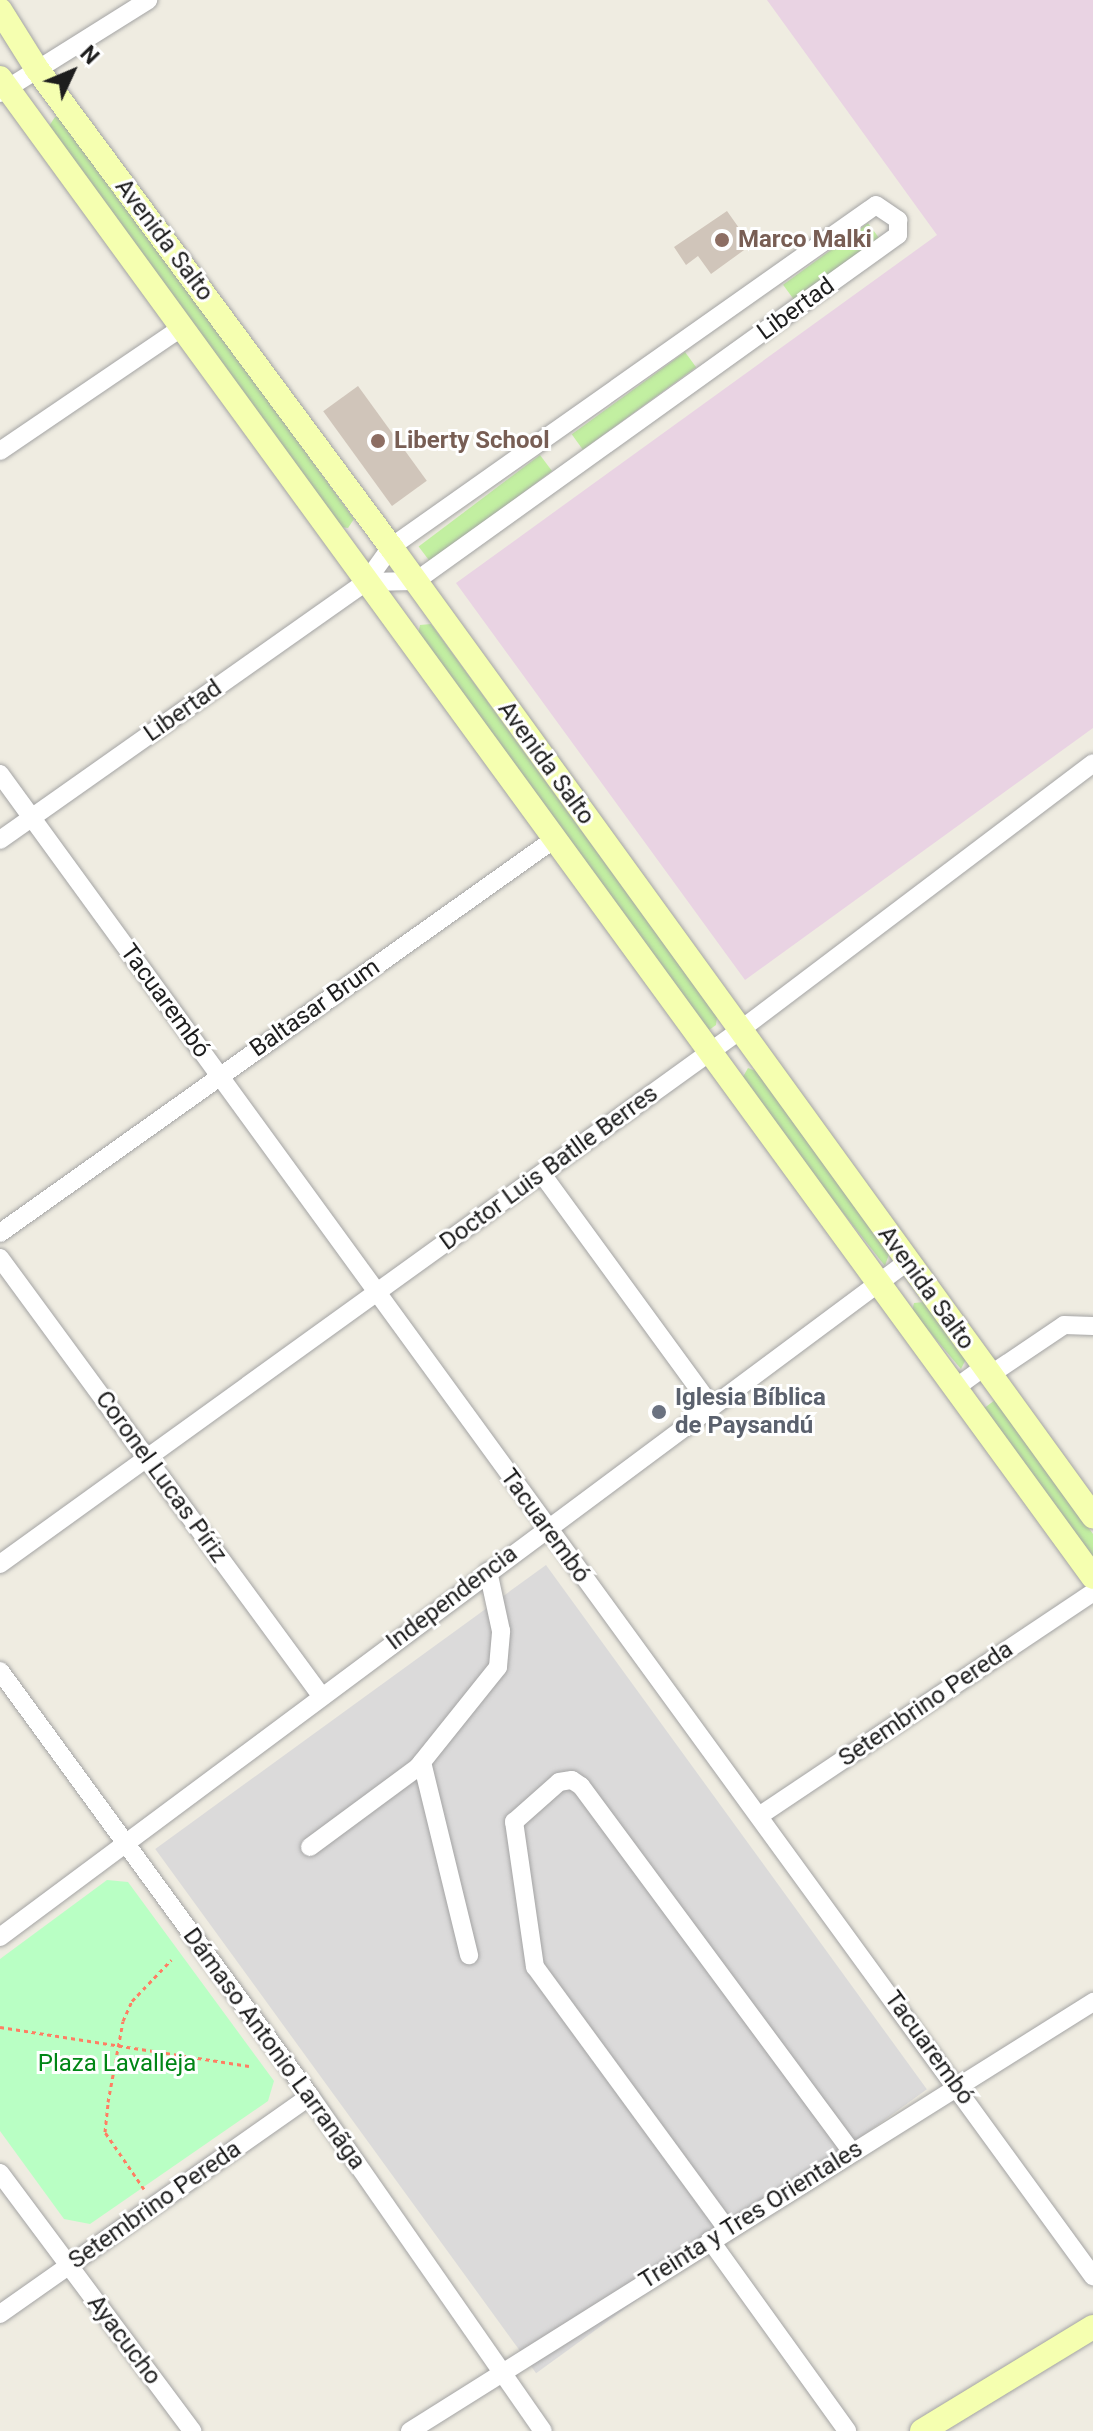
<!DOCTYPE html>
<meta charset="utf-8">
<style>
body{margin:0}
#map{position:relative;width:1093px;height:2431px;overflow:hidden;background:#efece1;font-family:Roboto,sans-serif}
div>[style]{position:absolute}
.residential>*{inset:0;background:#dbdada;transform-origin:0 0}
.industrial>*{inset:0;background:#e9d3e3}
.grass>*{inset:0;background:#c2efa1;transform-origin:0 0}
.park>*{inset:0;background:#b9ffc4}
.building>*{inset:0;background:#d0c5ba;transform-origin:0 0}
.path>*{height:3px;margin-top:-1.5px;transform-origin:0;background:repeating-linear-gradient(90deg,#ff7e63 0 4px,transparent 0 8px)}
.roads{filter:drop-shadow(0 0 2px #a4a4a4) drop-shadow(0 0 2px #a4a4a4)}
.street>*{height:18px;margin:-9px;padding:0 9px;transform-origin:9px;border-radius:9px;background:#fff}
.secondary>*{height:24px;margin:-12px;padding:0 12px;transform-origin:12px;border-radius:12px;background:#f5ffb0}
.dots>*{width:22px;height:22px;translate:-50% -50%;box-sizing:border-box;border:4px solid #fff;border-radius:50%}
span{translate:-50% -50%;white-space:nowrap;text-align:center;line-height:1.15;-webkit-text-stroke:6px #fff;paint-order:stroke}
.street-label{font-size:24px;color:#1d1d1d}
.education-label{font-size:24px;color:#785e54;font-weight:700}
.left{translate:0 -50%;text-align:left}
.worship-label{font-size:24px;color:#5b616d;font-weight:700}
.park-label{font-size:24px;color:#008615}
.north{position:absolute;left:32px;top:32px;width:80px;height:80px;-webkit-text-stroke:6px #fff;paint-order:stroke;rotate:46deg;font-size:22px;font-weight:700;line-height:32px;text-align:center;color:#1d1d1d}
.north::after{content:'';display:block;margin:auto;width:28px;height:36px;background:#1d1d1d;clip-path:polygon(50% 0,100% 100%,50% 72%,0 100%)}
</style>
<div id="map">
<div class="residential">
<div style="left:546px;top:1565px;width:648px;height:483px;rotate:54deg"></div>
</div>
<div class="industrial">
<div style="clip-path:polygon(767px 0,1093px 0,1093px 728px,745px 980px,456px 583px,937px 235px)"></div>
</div>
<div class="grass">
<div style="clip-path:polygon(55px 117px,63px 117px,354px 519px,348px 528px,341px 527px,47px 129px)"></div>
<div style="left:868px;top:223px;width:19px;height:105px;rotate:54deg"></div>
<div style="left:685px;top:352px;width:19px;height:140px;rotate:54deg"></div>
<div style="left:540px;top:455px;width:20px;height:152px;rotate:53deg"></div>
<div style="clip-path:polygon(431px 624px,717px 1017px,716px 1025px,709px 1030px,418px 634px,420px 625px)"></div>
<div style="clip-path:polygon(748px 1068px,756px 1071px,889px 1254px,885px 1266px,740px 1082px)"></div>
<div style="clip-path:polygon(924px 1302px,966px 1359px,961px 1369px,912px 1311px,914px 1303px)"></div>
<div style="clip-path:polygon(995px 1400px,1093px 1534px,1093px 1557px,983px 1409px)"></div>
</div>
<div class="park">
<div style="clip-path:polygon(107px 1880px,128px 1882px,274px 2081px,268px 2101px,90px 2224px,64px 2219px,0 2131px,0 1959px)"></div>
</div>
<div class="building">
<div style="clip-path:polygon(727px 211px,751px 245px,711px 274px,698px 256px,686px 265px,674px 247px)"></div>
<div style="left:358px;top:386px;width:117px;height:43px;rotate:54deg"></div>
</div>
<div class="path">
<div style="left:0;top:2027px;width:252px;rotate:8.9deg"></div>
<div style="left:144px;top:2189px;width:69px;rotate:-124.4deg"></div>
<div style="left:105px;top:2132px;width:30px;rotate:-84deg"></div>
<div style="left:108px;top:2102px;width:82px;rotate:-79.5deg"></div>
<div style="left:123px;top:2021px;width:22px;rotate:-66deg"></div>
<div style="left:132px;top:2001px;width:57px;rotate:-46.4deg"></div>
</div>
<div class="roads">
<div class="street">
<div style="left:0;top:93px;width:175px;rotate:-32.1deg"></div>
<div style="left:0;top:451px;width:219px;rotate:-34.2deg"></div>
<div style="left:0;top:774px;width:1858px;rotate:53.96deg"></div>
<div style="left:0;top:840px;width:448px;rotate:-35.2deg"></div>
<div style="left:366px;top:582px;width:43px;rotate:-54.5deg"></div>
<div style="left:391px;top:547px;width:593px;rotate:-35.19deg"></div>
<div style="left:876px;top:205px;width:27px;rotate:34deg"></div>
<div style="left:898px;top:220px;width:15px;rotate:90deg"></div>
<div style="left:898px;top:235px;width:593px;rotate:144.33deg"></div>
<div style="left:416px;top:581px;width:50px;rotate:178.9deg"></div>
<div style="left:542px;top:1174px;width:287px;rotate:53.9deg"></div>
<div style="left:0;top:1233px;width:678px;rotate:-35.4deg"></div>
<div style="left:0;top:1258px;width:544px;rotate:53.74deg"></div>
<div style="left:990px;top:1375px;width:89px;rotate:-34deg"></div>
<div style="left:1064px;top:1325px;width:29px;rotate:2deg"></div>
<div style="left:954px;top:1389px;width:37px;rotate:-36deg"></div>
<div style="left:0;top:1564px;width:911px;rotate:-35.8deg"></div>
<div style="left:739px;top:1031px;width:444px;rotate:-37.1deg"></div>
<div style="left:0;top:1671px;width:526px;rotate:53.89deg"></div>
<div style="left:310px;top:2096px;width:408px;rotate:55.2deg"></div>
<div style="left:422px;top:1762px;width:199px;rotate:76.3deg"></div>
<div style="left:759px;top:1816px;width:402px;rotate:-33.8deg"></div>
<div style="left:310px;top:1847px;width:134px;rotate:-36.5deg"></div>
<div style="left:418px;top:1767px;width:128px;rotate:-51.3deg"></div>
<div style="left:498px;top:1667px;width:36px;rotate:-85deg"></div>
<div style="left:501px;top:1631px;width:61px;rotate:-102.2deg"></div>
<div style="left:0;top:1937px;width:1131px;rotate:-36.66deg"></div>
<div style="left:0;top:2173px;width:322px;rotate:53.3deg"></div>
<div style="left:727px;top:2229px;width:325px;rotate:-126.2deg"></div>
<div style="left:535px;top:1967px;width:147px;rotate:-98.2deg"></div>
<div style="left:514px;top:1822px;width:60px;rotate:-41.6deg"></div>
<div style="left:559px;top:1782px;width:13px;rotate:-9deg"></div>
<div style="left:572px;top:1780px;width:11px;rotate:34deg"></div>
<div style="left:581px;top:1786px;width:455px;rotate:53.5deg"></div>
<div style="left:710px;top:2240px;width:235px;rotate:54.3deg"></div>
<div style="left:0;top:2314px;width:379px;rotate:-35.1deg"></div>
<div style="left:410px;top:2431px;width:807px;rotate:-32.13deg"></div>
</div>
<div class="secondary">
<div style="left:0;top:10px;width:70px;rotate:57.9deg"></div>
<div style="left:37px;top:69px;width:595px;rotate:53.48deg"></div>
<div style="left:391px;top:547px;width:1197px;rotate:54.08deg"></div>
<div style="left:0;top:78px;width:1855px;rotate:53.9deg"></div>
<div style="left:922px;top:2431px;width:200px;rotate:-31.3deg"></div>
</div>
</div>
<div class="dots">
<div style="left:722px;top:240px;background:#8d6e63"></div>
<div style="left:378px;top:441px;background:#8d6e63"></div>
<div style="left:659px;top:1412px;background:#6b7280"></div>
</div>
<div class="street-label">
<span style="left:164px;top:240px;rotate:53deg">Avenida Salto</span>
<span style="left:796px;top:309px;rotate:-36deg">Libertad</span>
<span style="left:183px;top:711px;rotate:-35deg">Libertad</span>
<span style="left:546px;top:763px;rotate:54deg">Avenida Salto</span>
<span style="left:165px;top:1001px;rotate:54deg">Tacuarembó</span>
<span style="left:315px;top:1008px;rotate:-35deg">Baltasar Brum</span>
<span style="left:549px;top:1168px;rotate:-36deg">Doctor Luis Batlle Berres</span>
<span style="left:926px;top:1288px;rotate:54deg">Avenida Salto</span>
<span style="left:161px;top:1477px;rotate:54deg">Coronel Lucas Píriz</span>
<span style="left:545px;top:1526px;rotate:54deg">Tacuarembó</span>
<span style="left:452px;top:1598px;rotate:-37deg">Independencia</span>
<span style="left:926px;top:1704px;rotate:-34deg">Setembrino Pereda</span>
<span style="left:929px;top:2048px;rotate:54deg">Tacuarembó</span>
<span style="left:274px;top:2049px;rotate:54deg">Dámaso Antonio Larranãga</span>
<span style="left:155px;top:2205px;rotate:-35deg">Setembrino Pereda</span>
<span style="left:751px;top:2215px;rotate:-32deg">Treinta y Tres Orientales</span>
<span style="left:124px;top:2340px;rotate:53deg">Ayacucho</span>
</div>
<div class="education-label">
<span class="left" style="left:738px;top:240px">Marco Malki</span>
<span class="left" style="left:394px;top:441px">Liberty School</span>
</div>
<div class="worship-label">
<span class="left" style="left:675px;top:1412px">Iglesia Bíblica<br>de Paysandú</span>
</div>
<div class="park-label">
<span style="left:117px;top:2064px">Plaza Lavalleja</span>
</div>
<div class="north">N</div>
</div>
